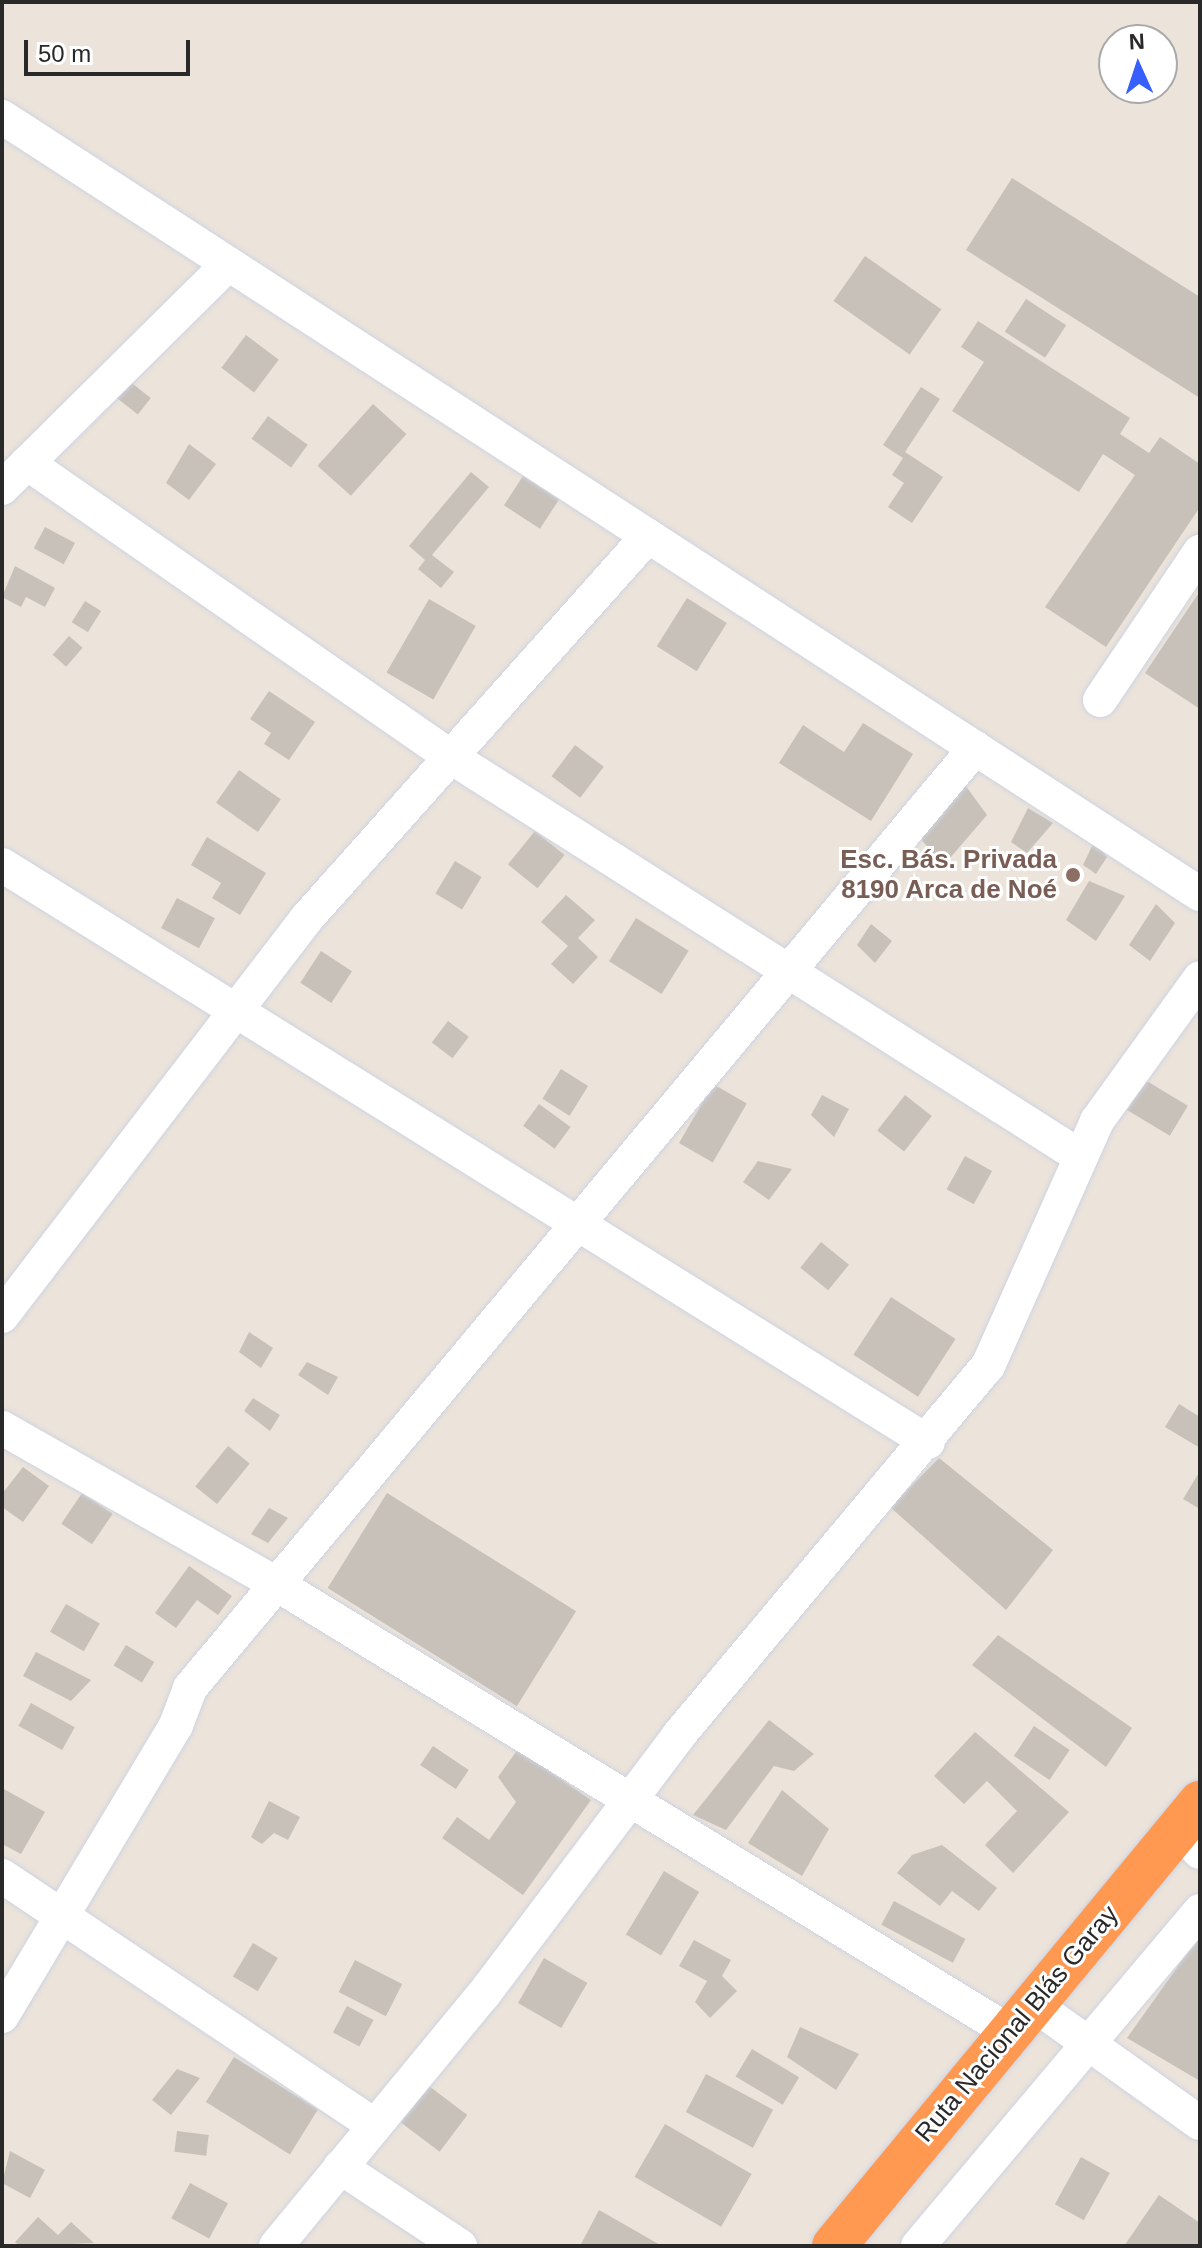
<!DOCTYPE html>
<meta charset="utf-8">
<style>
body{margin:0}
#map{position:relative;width:1202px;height:2248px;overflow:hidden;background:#ece4da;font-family:Arial,sans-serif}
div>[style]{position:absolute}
.building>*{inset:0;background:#c7c1ba;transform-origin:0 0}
.roads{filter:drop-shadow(0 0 2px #cfd3e2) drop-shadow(0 0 2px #cfd3e2)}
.minor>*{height:34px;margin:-17px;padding:0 17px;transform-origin:17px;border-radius:17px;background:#fff}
.highway>*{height:44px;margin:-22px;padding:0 22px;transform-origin:22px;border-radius:22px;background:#ff9952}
.dots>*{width:22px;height:22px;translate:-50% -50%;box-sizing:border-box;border:4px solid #fff;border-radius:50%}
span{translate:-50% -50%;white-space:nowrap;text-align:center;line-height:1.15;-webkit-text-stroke:6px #fff;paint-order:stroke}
.education-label{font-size:26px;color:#785e54;font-weight:700}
.right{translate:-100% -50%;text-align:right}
.street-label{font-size:26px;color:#292929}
.frame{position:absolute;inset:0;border:4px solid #292929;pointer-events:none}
.north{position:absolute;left:1098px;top:24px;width:80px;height:80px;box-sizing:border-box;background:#fff;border:2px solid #a9a9a9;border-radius:50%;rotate:357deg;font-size:22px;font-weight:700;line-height:32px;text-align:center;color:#292929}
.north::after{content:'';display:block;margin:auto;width:28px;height:36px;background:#365ffd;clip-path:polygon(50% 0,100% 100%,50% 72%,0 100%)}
.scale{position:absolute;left:24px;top:40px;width:166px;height:36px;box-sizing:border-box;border:4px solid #292929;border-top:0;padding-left:10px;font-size:24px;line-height:28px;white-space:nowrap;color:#292929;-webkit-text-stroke:6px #fff;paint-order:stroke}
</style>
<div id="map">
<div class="building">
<div style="clip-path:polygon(1012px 178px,1200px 297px,1200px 398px,966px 250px)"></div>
<div style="left:865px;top:256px;width:93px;height:55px;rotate:35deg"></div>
<div style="left:1026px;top:299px;width:48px;height:39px;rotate:33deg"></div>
<div style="clip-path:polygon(978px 321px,1130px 418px,1120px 434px,1149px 453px,1160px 437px,1200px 464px,1200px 507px,1106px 647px,1045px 607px,1135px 475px,1103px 454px,1079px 492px,952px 411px,984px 362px,961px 347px)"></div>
<div style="left:246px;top:335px;width:41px;height:41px;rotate:37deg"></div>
<div style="left:124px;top:377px;width:34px;height:21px;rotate:38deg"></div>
<div style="clip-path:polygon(921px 387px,940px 399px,905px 452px,943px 477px,912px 523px,888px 507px,904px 483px,892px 475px,903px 458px,883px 445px)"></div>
<div style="left:373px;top:404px;width:45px;height:83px;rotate:42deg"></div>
<div style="left:268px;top:416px;width:49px;height:28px;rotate:36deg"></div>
<div style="clip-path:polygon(189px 444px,216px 464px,189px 500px,166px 483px)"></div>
<div style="clip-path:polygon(471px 472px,489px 487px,432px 555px,454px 572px,441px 588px,418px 569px,425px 560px,409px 546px)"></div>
<div style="left:523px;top:476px;width:43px;height:35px;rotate:33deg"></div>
<div style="left:45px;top:527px;width:34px;height:24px;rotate:28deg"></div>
<div style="clip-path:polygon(15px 566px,55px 588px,45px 607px,26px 597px,21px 607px,2px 597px)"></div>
<div style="clip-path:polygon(1200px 591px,1200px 709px,1145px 673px)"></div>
<div style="left:687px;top:598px;width:47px;height:57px;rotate:32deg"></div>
<div style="left:429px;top:599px;width:54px;height:85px;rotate:30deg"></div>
<div style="left:85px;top:601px;width:19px;height:25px;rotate:32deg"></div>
<div style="left:69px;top:636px;width:18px;height:25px;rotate:41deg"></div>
<div style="clip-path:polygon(269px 691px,315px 722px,289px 760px,264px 744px,271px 733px,250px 719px)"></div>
<div style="clip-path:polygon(863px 723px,913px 754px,871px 821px,779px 763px,803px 725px,844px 752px)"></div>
<div style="left:575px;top:745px;width:36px;height:39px;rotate:37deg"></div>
<div style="left:239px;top:770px;width:51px;height:40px;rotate:35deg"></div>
<div style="clip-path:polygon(965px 785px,987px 815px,944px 865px,916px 834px)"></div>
<div style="clip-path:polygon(1028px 808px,1053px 823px,1027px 853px,1011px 842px)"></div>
<div style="left:535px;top:831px;width:38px;height:43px;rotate:39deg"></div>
<div style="clip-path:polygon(207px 837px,266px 873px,240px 915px,212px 898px,221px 883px,191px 865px)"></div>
<div style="clip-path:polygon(1094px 842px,1107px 857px,1096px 874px,1083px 865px)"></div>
<div style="left:455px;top:861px;width:31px;height:38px;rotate:31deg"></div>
<div style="clip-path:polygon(1089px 881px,1125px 896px,1096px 941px,1066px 920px)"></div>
<div style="clip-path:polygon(566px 895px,595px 920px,578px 938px,598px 957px,573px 984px,551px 964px,568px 946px,541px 922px)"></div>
<div style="left:177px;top:898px;width:43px;height:34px;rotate:28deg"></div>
<div style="clip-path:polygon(1156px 904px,1175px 923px,1150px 961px,1129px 945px)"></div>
<div style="left:636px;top:918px;width:62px;height:51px;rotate:32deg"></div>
<div style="clip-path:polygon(871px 924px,892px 941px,875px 963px,857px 945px)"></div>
<div style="left:321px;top:951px;width:37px;height:38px;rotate:33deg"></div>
<div style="left:448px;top:1021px;width:26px;height:27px;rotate:37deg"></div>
<div style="left:561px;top:1069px;width:32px;height:35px;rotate:32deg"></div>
<div style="left:1145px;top:1080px;width:50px;height:35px;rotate:31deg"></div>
<div style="left:713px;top:1084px;width:39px;height:68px;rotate:30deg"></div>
<div style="clip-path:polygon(822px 1095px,849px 1109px,834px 1137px,811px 1115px)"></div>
<div style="left:905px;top:1095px;width:34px;height:45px;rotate:38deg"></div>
<div style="left:539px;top:1104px;width:39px;height:27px;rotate:36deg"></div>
<div style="left:965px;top:1156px;width:31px;height:38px;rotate:29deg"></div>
<div style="clip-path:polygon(758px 1161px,792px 1169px,769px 1200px,743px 1182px)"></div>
<div style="left:821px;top:1242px;width:36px;height:33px;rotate:39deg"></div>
<div style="left:891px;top:1297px;width:77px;height:69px;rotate:33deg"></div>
<div style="clip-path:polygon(249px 1332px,273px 1348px,261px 1368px,239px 1352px)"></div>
<div style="clip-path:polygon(307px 1362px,338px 1377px,328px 1395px,298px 1375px)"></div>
<div style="clip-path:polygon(253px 1398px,280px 1415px,270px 1431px,244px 1411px)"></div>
<div style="clip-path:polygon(1179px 1404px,1200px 1417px,1200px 1448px,1165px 1427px)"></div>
<div style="left:228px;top:1446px;width:28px;height:52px;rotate:39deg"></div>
<div style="clip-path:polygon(939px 1458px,1053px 1550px,1006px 1610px,890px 1507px)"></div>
<div style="clip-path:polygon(23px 1467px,49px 1486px,23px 1522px,2px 1507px,2px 1494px)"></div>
<div style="clip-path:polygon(1200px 1471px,1200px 1509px,1183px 1499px)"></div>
<div style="left:82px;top:1493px;width:37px;height:37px;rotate:34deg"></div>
<div style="left:387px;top:1493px;width:223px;height:112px;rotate:32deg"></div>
<div style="clip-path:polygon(269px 1508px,288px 1518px,268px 1543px,251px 1534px)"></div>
<div style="clip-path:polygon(189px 1566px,232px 1596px,218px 1615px,197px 1600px,176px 1628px,155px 1613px)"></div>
<div style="left:66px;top:1604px;width:39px;height:32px;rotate:30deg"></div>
<div style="clip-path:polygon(998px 1635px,1132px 1728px,1106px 1767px,972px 1665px)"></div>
<div style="left:126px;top:1645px;width:33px;height:24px;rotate:31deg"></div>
<div style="clip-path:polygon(36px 1652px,91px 1680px,71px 1701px,23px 1676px)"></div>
<div style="left:31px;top:1703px;width:50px;height:26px;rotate:29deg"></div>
<div style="clip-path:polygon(769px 1720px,814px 1754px,794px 1771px,774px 1766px,726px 1830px,693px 1815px)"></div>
<div style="left:1034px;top:1726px;width:43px;height:36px;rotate:34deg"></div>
<div style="clip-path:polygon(975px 1732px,1069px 1812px,1013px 1873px,985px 1845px,1017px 1811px,987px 1781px,964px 1804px,934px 1776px)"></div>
<div style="left:433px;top:1746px;width:43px;height:23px;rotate:34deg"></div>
<div style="clip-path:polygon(518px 1749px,591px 1800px,523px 1895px,442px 1838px,457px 1817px,489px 1840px,516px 1802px,498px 1777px)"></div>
<div style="clip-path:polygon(2px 1788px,45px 1812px,21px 1854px,2px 1844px)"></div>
<div style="clip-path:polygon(782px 1790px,829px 1829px,802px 1876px,748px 1843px)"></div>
<div style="clip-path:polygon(269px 1801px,300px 1817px,288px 1840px,274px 1833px,262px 1844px,251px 1837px)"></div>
<div style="clip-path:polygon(942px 1845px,997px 1888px,979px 1911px,952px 1891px,940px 1906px,897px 1873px,912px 1855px)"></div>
<div style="left:664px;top:1871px;width:41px;height:74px;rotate:31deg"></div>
<div style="left:894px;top:1901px;width:81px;height:27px;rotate:28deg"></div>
<div style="clip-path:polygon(1200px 1935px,1200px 2081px,1127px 2038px)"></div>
<div style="clip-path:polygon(694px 1940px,731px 1960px,722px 1976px,737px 1991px,710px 2018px,695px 2002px,707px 1981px,679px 1966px)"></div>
<div style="left:253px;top:1943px;width:29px;height:39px;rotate:31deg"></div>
<div style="left:544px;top:1958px;width:50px;height:52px;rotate:30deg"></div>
<div style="left:355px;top:1960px;width:53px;height:36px;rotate:27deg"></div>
<div style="left:347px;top:2006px;width:30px;height:30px;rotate:28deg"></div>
<div style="clip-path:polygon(800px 2027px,859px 2054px,836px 2090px,787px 2057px)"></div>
<div style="left:752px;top:2049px;width:55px;height:32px;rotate:31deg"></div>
<div style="left:234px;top:2057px;width:99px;height:53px;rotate:32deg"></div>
<div style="clip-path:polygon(177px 2069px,200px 2078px,171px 2115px,152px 2100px)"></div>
<div style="left:706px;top:2074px;width:76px;height:43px;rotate:28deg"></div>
<div style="left:421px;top:2080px;width:58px;height:46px;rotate:37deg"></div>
<div style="left:665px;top:2124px;width:100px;height:61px;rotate:30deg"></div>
<div style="left:177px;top:2131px;width:32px;height:21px;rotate:7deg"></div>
<div style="clip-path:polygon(10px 2151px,45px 2170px,30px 2198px,2px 2183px)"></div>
<div style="left:1081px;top:2157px;width:33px;height:54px;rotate:29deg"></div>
<div style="left:190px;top:2183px;width:43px;height:40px;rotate:28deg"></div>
<div style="clip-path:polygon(1159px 2195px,1200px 2223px,1200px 2246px,1124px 2246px)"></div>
<div style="clip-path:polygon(599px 2210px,662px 2246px,580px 2246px)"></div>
<div style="clip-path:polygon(38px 2217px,58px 2235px,71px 2222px,94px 2243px,20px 2246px,15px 2242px)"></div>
</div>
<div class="roads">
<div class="minor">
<div style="left:2px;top:117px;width:1428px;rotate:32.97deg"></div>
<div style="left:27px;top:463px;width:516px;rotate:34.74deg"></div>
<div style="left:451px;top:757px;width:746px;rotate:32.41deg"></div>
<div style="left:2px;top:488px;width:318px;rotate:-44.7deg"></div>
<div style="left:1100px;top:700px;width:179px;rotate:-56deg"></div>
<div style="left:2px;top:865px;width:1091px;rotate:31.93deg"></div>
<div style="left:2px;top:1316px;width:501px;rotate:-52.54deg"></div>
<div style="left:307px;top:918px;width:512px;rotate:-48.25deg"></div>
<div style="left:2px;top:1428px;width:318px;rotate:29.6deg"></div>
<div style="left:278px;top:1585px;width:858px;rotate:31.41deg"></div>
<div style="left:1178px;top:1830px;width:31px;rotate:45deg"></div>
<div style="left:2px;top:1876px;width:449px;rotate:33.8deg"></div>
<div style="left:1033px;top:2004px;width:205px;rotate:35.5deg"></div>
<div style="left:2px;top:2016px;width:339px;rotate:-59.1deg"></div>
<div style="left:176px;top:1725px;width:40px;rotate:-69deg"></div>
<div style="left:190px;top:1688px;width:1225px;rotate:-50.13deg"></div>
<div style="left:340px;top:2167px;width:144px;rotate:33.4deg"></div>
<div style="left:276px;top:2246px;width:327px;rotate:-50.5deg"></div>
<div style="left:484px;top:1994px;width:324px;rotate:-53deg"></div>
<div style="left:679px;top:1735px;width:481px;rotate:-50.1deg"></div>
<div style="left:988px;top:1366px;width:268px;rotate:-66deg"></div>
<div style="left:1097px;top:1121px;width:176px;rotate:-54.2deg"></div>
<div style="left:918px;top:2246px;width:438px;rotate:-49.9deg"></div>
</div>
<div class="highway">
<div style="left:834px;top:2246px;width:575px;rotate:-50.44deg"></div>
</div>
</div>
<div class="dots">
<div style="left:1073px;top:875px;background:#8d6e63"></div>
</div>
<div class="education-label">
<span class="right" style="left:1057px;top:875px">Esc. Bás. Privada<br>8190 Arca de Noé</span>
</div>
<div class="street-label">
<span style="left:1017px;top:2024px;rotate:-50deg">Ruta Nacional Blás Garay</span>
</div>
<div class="frame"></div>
<div class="north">N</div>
<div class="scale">50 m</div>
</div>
